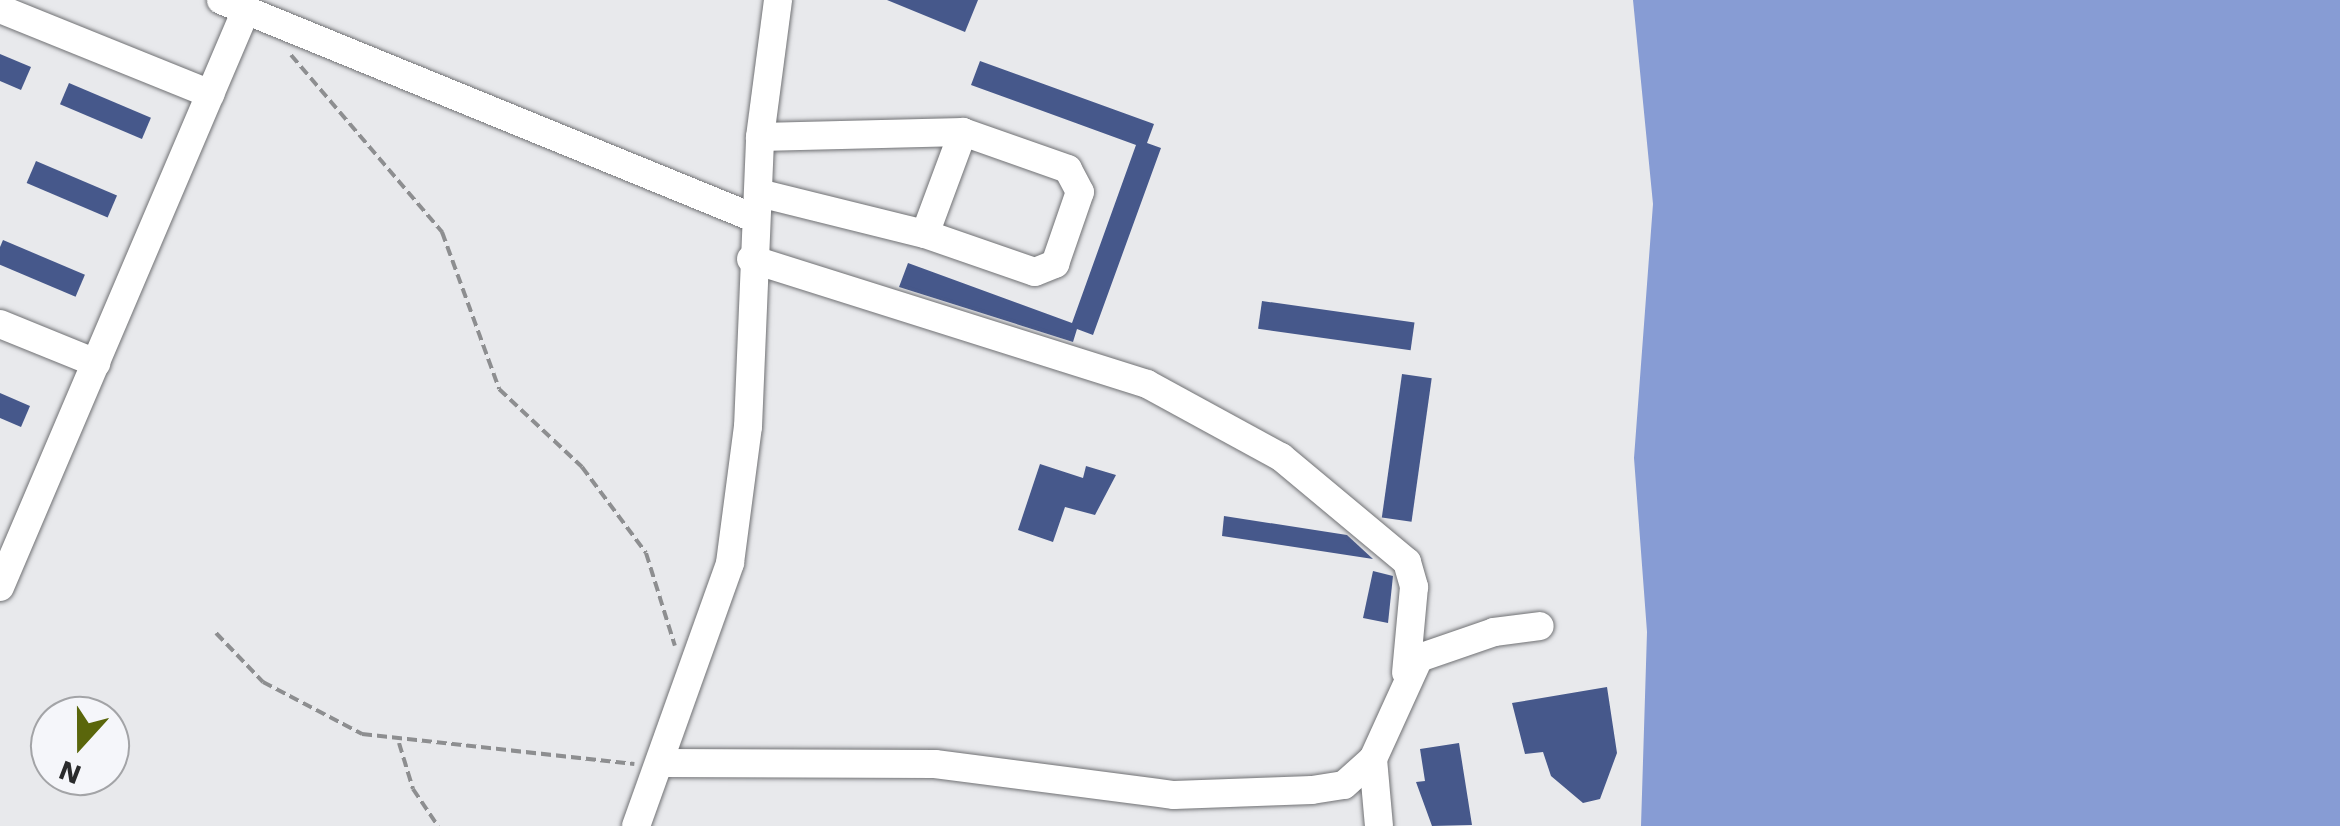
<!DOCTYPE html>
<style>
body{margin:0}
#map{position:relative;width:2340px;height:826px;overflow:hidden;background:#e8e9ec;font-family:"Work Sans",sans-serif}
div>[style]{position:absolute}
.water>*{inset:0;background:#879cd4}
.building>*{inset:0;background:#46588b;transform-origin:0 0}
.path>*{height:4px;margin-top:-2px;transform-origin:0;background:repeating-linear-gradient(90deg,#8d8e90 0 10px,transparent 0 15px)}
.roads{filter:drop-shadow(0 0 2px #707174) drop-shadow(0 0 2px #707174)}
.minor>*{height:28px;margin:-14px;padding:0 14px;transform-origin:14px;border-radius:14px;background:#fff}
span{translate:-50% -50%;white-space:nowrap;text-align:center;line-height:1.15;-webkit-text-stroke:10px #f5f6fa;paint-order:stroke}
.north{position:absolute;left:30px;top:696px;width:100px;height:100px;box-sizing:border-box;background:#f5f6fa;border:2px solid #a3a4a7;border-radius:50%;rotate:201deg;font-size:28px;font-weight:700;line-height:40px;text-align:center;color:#292a2b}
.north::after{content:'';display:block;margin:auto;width:35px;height:45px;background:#5a660b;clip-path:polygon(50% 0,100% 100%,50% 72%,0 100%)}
</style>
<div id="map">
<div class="water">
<div style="clip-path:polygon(1633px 0,2340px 0,2340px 826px,1641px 826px,1647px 632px,1634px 458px,1653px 204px)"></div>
</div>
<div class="building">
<div style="clip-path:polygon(887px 0,978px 0,965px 32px)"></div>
<div style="clip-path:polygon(0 54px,31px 67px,21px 90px,0 81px)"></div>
<div style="clip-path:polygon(980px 61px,1154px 124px,1147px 143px,1161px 148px,1093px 335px,1077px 329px,1073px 342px,899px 287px,908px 263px,1072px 323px,1136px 145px,971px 85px)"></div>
<div style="left:69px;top:83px;width:89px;height:23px;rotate:23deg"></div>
<div style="left:36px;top:161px;width:88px;height:24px;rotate:23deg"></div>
<div style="left:3px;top:240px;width:89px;height:24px;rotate:23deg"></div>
<div style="left:1262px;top:301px;width:154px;height:28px;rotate:8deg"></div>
<div style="left:1402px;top:374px;width:30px;height:145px;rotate:8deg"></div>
<div style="clip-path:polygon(0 393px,30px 406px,21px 427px,0 418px)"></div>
<div style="clip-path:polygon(1040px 464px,1083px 478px,1086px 466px,1116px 475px,1095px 515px,1065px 507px,1053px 542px,1018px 530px)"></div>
<div style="clip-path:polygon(1224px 516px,1347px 535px,1373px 559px,1222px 536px)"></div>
<div style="clip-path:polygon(1373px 571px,1393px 576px,1388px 623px,1363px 618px)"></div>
<div style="clip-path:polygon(1607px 687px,1617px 753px,1600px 799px,1583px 803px,1551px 776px,1543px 752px,1525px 754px,1512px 703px)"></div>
<div style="clip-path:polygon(1459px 743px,1472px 825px,1432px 826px,1416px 782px,1425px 781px,1420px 749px)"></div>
</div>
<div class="path">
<div style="left:291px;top:55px;width:233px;rotate:49.5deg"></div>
<div style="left:442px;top:232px;width:167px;rotate:70deg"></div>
<div style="left:499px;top:389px;width:114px;rotate:43.2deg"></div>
<div style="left:582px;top:467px;width:107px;rotate:53.3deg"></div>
<div style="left:646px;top:553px;width:97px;rotate:72.7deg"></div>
<div style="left:216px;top:633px;width:68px;rotate:46.2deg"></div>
<div style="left:263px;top:682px;width:112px;rotate:27.7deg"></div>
<div style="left:362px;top:734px;width:274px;rotate:6.3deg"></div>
<div style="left:399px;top:743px;width:48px;rotate:73.1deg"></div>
<div style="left:413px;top:789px;width:45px;rotate:56deg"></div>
</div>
<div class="roads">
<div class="minor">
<div style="left:221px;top:0;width:576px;rotate:22.24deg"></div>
<div style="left:0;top:9px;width:227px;rotate:22deg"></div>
<div style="left:759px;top:193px;width:171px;rotate:13.9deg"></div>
<div style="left:925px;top:234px;width:116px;rotate:19.1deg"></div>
<div style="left:1035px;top:272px;width:22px;rotate:-22deg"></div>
<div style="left:1055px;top:264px;width:76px;rotate:-70.9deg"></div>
<div style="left:1080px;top:192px;width:26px;rotate:-118deg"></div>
<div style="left:1068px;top:169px;width:111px;rotate:-160.6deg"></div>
<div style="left:963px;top:132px;width:203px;rotate:178.6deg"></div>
<div style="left:925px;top:234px;width:109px;rotate:-69.6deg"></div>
<div style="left:751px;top:259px;width:415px;rotate:17.5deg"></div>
<div style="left:1147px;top:384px;width:153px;rotate:28.6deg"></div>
<div style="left:1281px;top:457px;width:164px;rotate:39.8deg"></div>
<div style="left:1407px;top:562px;width:26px;rotate:74deg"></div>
<div style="left:1414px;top:587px;width:86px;rotate:95.3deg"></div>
<div style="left:0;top:324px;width:104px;rotate:22.1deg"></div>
<div style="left:0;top:587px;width:627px;rotate:-66.91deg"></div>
<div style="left:1373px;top:759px;width:67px;rotate:84.9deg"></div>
<div style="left:663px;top:763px;width:272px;rotate:0.2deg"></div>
<div style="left:935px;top:764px;width:241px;rotate:7.4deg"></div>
<div style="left:1174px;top:795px;width:138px;rotate:-2.1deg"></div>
<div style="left:1312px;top:790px;width:32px;rotate:-9deg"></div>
<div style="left:1344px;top:785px;width:39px;rotate:-42deg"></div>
<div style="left:1373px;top:759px;width:111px;rotate:-65.5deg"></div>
<div style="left:1419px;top:658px;width:79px;rotate:-19.1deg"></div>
<div style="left:1494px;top:632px;width:46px;rotate:-7.4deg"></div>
<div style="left:636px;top:826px;width:279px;rotate:-70.3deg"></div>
<div style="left:730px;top:563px;width:137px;rotate:-82.5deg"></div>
<div style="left:748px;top:427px;width:290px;rotate:-87.6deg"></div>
<div style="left:760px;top:137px;width:138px;rotate:-82.5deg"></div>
</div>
</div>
<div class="north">N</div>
</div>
